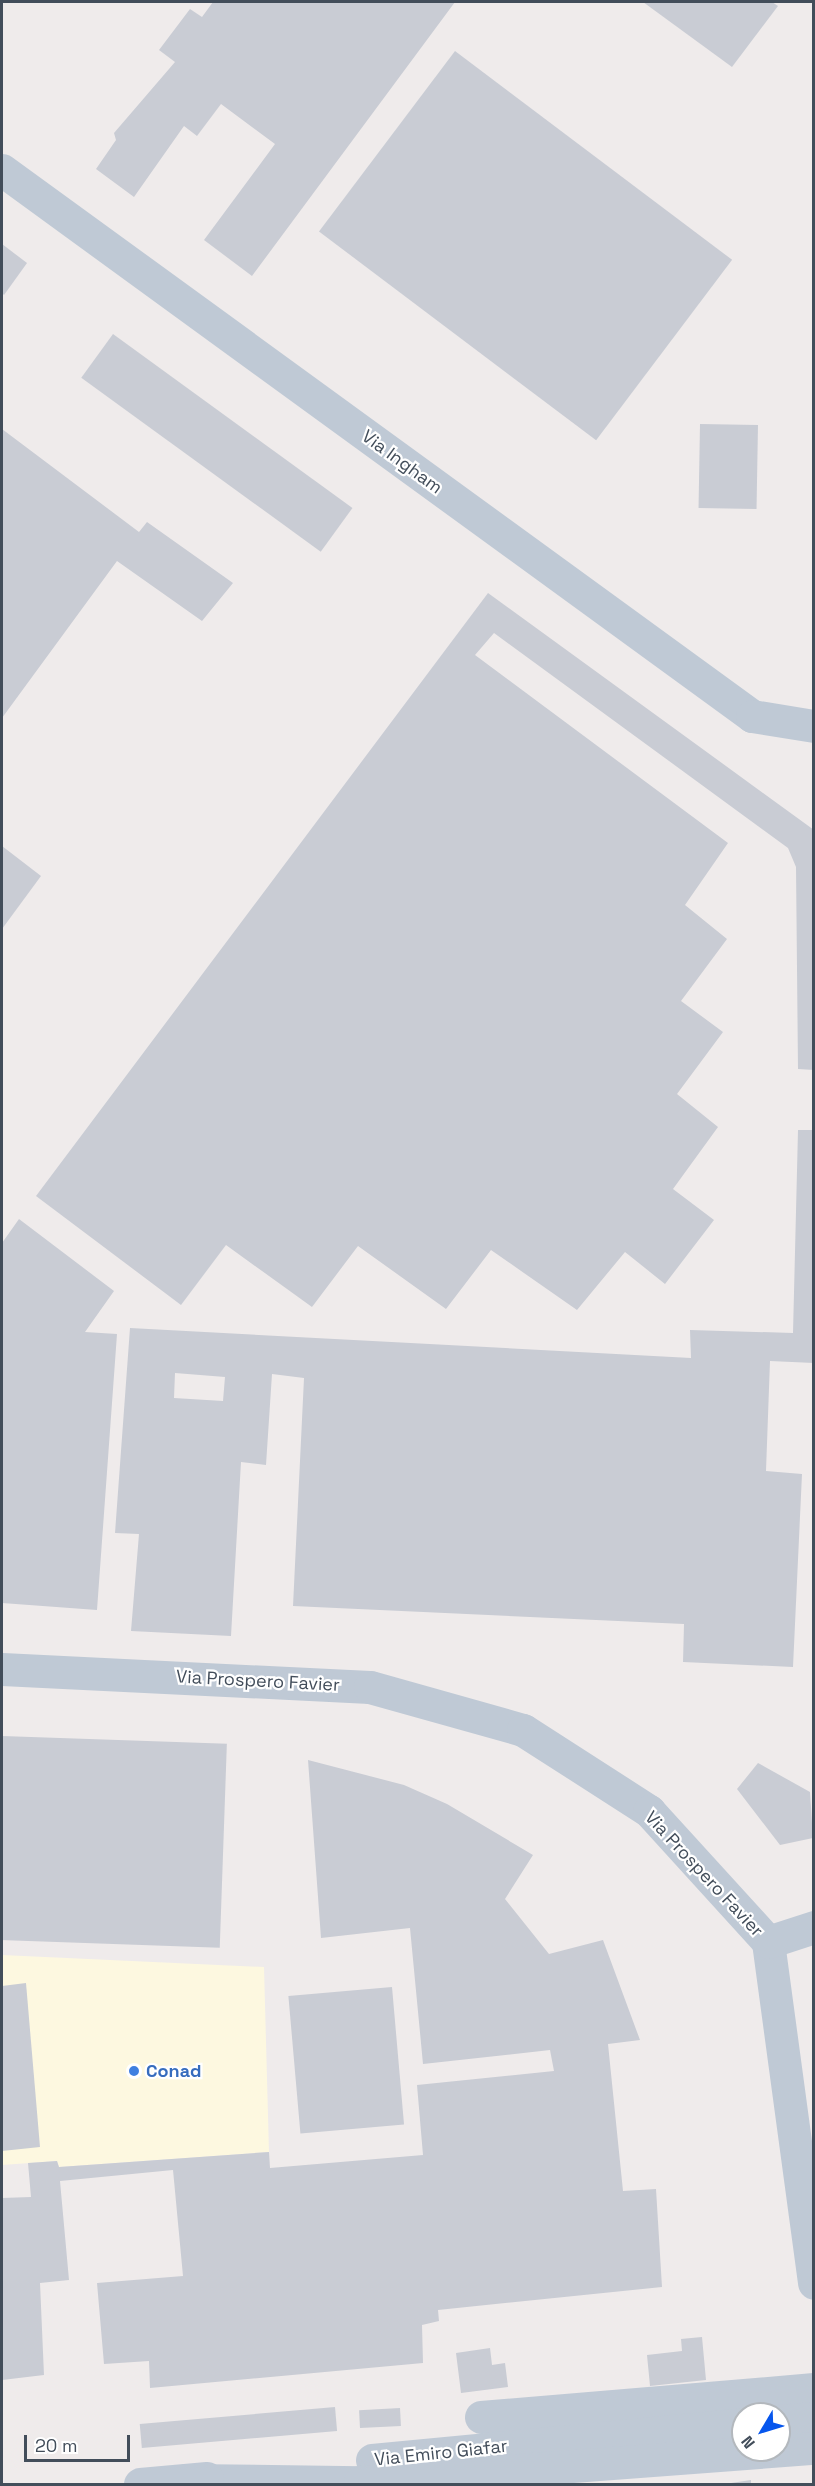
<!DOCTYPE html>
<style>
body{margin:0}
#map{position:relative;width:815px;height:2486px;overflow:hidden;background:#efebeb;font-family:"Space Grotesk",sans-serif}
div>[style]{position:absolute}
.commercial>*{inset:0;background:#fdf8e0}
.building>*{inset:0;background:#c9ccd4;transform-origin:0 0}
.minor>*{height:33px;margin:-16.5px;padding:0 16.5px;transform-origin:16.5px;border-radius:16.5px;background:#bfc9d5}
.dots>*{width:16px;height:16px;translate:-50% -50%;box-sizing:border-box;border:3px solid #fff;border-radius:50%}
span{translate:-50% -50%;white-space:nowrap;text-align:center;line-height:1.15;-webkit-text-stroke:4.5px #fff;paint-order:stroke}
.street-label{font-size:18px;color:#424d5a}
.shop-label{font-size:18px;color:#366cbe;font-weight:700}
.left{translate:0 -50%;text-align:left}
.frame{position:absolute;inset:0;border:3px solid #424d5a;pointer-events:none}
.north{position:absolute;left:731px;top:2402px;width:60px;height:60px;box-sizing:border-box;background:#fff;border:2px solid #b3b8bd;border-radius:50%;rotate:232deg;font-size:16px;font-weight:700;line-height:24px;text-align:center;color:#424d5a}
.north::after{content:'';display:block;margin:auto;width:21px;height:27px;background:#0656ed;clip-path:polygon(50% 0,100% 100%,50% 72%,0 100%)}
.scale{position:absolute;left:24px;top:2435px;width:106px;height:27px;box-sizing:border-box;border:3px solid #424d5a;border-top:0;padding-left:8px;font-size:18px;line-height:21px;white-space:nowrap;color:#424d5a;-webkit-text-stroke:4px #fff;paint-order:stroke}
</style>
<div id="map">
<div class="commercial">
<div style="clip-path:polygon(2px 1955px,264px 1967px,269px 2152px,59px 2167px,57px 2161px,2px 2165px)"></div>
</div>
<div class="building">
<div style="clip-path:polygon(213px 2px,455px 2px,252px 276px,204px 240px,275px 144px,221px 104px,197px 136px,184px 126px,134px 197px,96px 169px,116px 140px,114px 133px,175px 62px,159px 50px,190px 9px,202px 17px)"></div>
<div style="clip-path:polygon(643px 2px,772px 2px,778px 6px,732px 67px)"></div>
<div style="left:455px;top:51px;width:347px;height:226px;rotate:37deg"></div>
<div style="clip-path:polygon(2px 244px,27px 263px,4px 295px,2px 293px)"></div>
<div style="left:113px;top:334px;width:296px;height:54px;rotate:36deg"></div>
<div style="left:700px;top:424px;width:58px;height:84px;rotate:1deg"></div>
<div style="clip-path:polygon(2px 429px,139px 532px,147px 522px,233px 583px,202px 621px,117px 561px,2px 718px)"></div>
<div style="clip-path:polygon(488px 593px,814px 830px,814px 1070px,798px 1069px,796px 867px,788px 848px,494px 633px,475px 655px,728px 843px,685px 905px,727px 939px,681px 1001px,723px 1032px,677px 1094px,718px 1127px,673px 1189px,714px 1220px,665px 1284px,625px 1252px,577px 1310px,491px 1250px,446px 1309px,358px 1246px,312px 1307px,226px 1245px,181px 1305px,36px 1196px)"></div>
<div style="clip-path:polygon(2px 846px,41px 876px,2px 929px)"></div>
<div style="clip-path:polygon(evenodd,798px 1130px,814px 1130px,814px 1363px,770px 1361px,766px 1471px,802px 1474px,793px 1667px,683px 1662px,684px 1624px,293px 1606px,304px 1378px,272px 1374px,266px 1465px,241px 1462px,231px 1636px,131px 1631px,139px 1534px,115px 1533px,130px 1328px,691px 1358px,690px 1330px,793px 1333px,798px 1130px,175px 1373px,225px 1377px,223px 1401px,174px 1398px,175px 1373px)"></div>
<div style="clip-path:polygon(19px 1219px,114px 1291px,85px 1332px,117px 1334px,97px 1610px,2px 1603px,2px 1243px)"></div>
<div style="left:2px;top:1736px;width:225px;height:204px;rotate:2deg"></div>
<div style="clip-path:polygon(308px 1760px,404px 1785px,447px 1804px,533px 1855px,505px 1899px,549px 1954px,603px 1940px,640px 2040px,608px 2044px,623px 2191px,656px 2189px,662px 2287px,438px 2310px,439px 2321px,422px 2325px,423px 2363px,150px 2388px,149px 2361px,104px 2364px,97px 2283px,183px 2276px,173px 2170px,60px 2181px,69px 2280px,40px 2283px,44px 2375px,2px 2380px,2px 2198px,31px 2197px,28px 2163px,57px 2161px,59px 2167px,269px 2152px,270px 2168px,423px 2155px,417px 2085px,554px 2071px,550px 2050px,423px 2064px,410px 1928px,321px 1938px)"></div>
<div style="clip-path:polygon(758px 1763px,810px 1792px,813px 1838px,780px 1845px,737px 1789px)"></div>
<div style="clip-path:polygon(26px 1983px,40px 2147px,2px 2151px,2px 1986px)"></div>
<div style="left:392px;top:1987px;width:138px;height:104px;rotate:85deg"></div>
<div style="clip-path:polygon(702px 2337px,706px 2380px,650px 2386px,647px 2355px,682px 2351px,681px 2339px)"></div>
<div style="clip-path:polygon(490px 2348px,492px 2365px,505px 2363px,508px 2387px,461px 2393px,456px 2353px)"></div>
<div style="left:335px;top:2407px;width:24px;height:196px;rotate:85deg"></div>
<div style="left:400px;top:2408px;width:18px;height:41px;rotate:87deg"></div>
<div style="clip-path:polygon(751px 2480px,751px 2484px,731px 2484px,731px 2483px)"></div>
</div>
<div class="minor">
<div style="left:2px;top:170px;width:928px;rotate:36.05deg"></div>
<div style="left:752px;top:716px;width:63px;rotate:9.2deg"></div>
<div style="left:2px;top:1669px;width:368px;rotate:2.8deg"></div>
<div style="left:370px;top:1687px;width:159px;rotate:15.7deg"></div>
<div style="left:523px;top:1730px;width:150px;rotate:32.7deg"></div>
<div style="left:649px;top:1811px;width:177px;rotate:47.7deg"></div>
<div style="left:768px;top:1942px;width:344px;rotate:82.3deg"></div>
<div style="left:768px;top:1942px;width:48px;rotate:-18.1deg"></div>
<div style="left:481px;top:2417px;width:334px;rotate:-4.8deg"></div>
<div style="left:779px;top:2421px;width:35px;rotate:-5deg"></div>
<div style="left:372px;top:2460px;width:373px;rotate:-5.5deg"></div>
<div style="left:186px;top:2480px;width:174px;rotate:0.7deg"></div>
<div style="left:360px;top:2482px;width:455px;rotate:-4.3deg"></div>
<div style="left:140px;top:2484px;width:67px;rotate:-5.1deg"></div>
</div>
<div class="dots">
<div style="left:134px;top:2071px;background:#3f7fe0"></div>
</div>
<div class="street-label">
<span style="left:402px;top:462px;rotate:36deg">Via Ingham</span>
<span style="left:258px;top:1681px;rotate:3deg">Via Prospero Favier</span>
<span style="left:704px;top:1874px;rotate:47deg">Via Prospero Favier</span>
<span style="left:441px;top:2453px;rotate:-6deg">Via Emiro Giafar</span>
</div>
<div class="shop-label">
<span class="left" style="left:146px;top:2071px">Conad</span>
</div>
<div class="frame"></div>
<div class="north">N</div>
<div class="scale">20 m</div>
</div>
